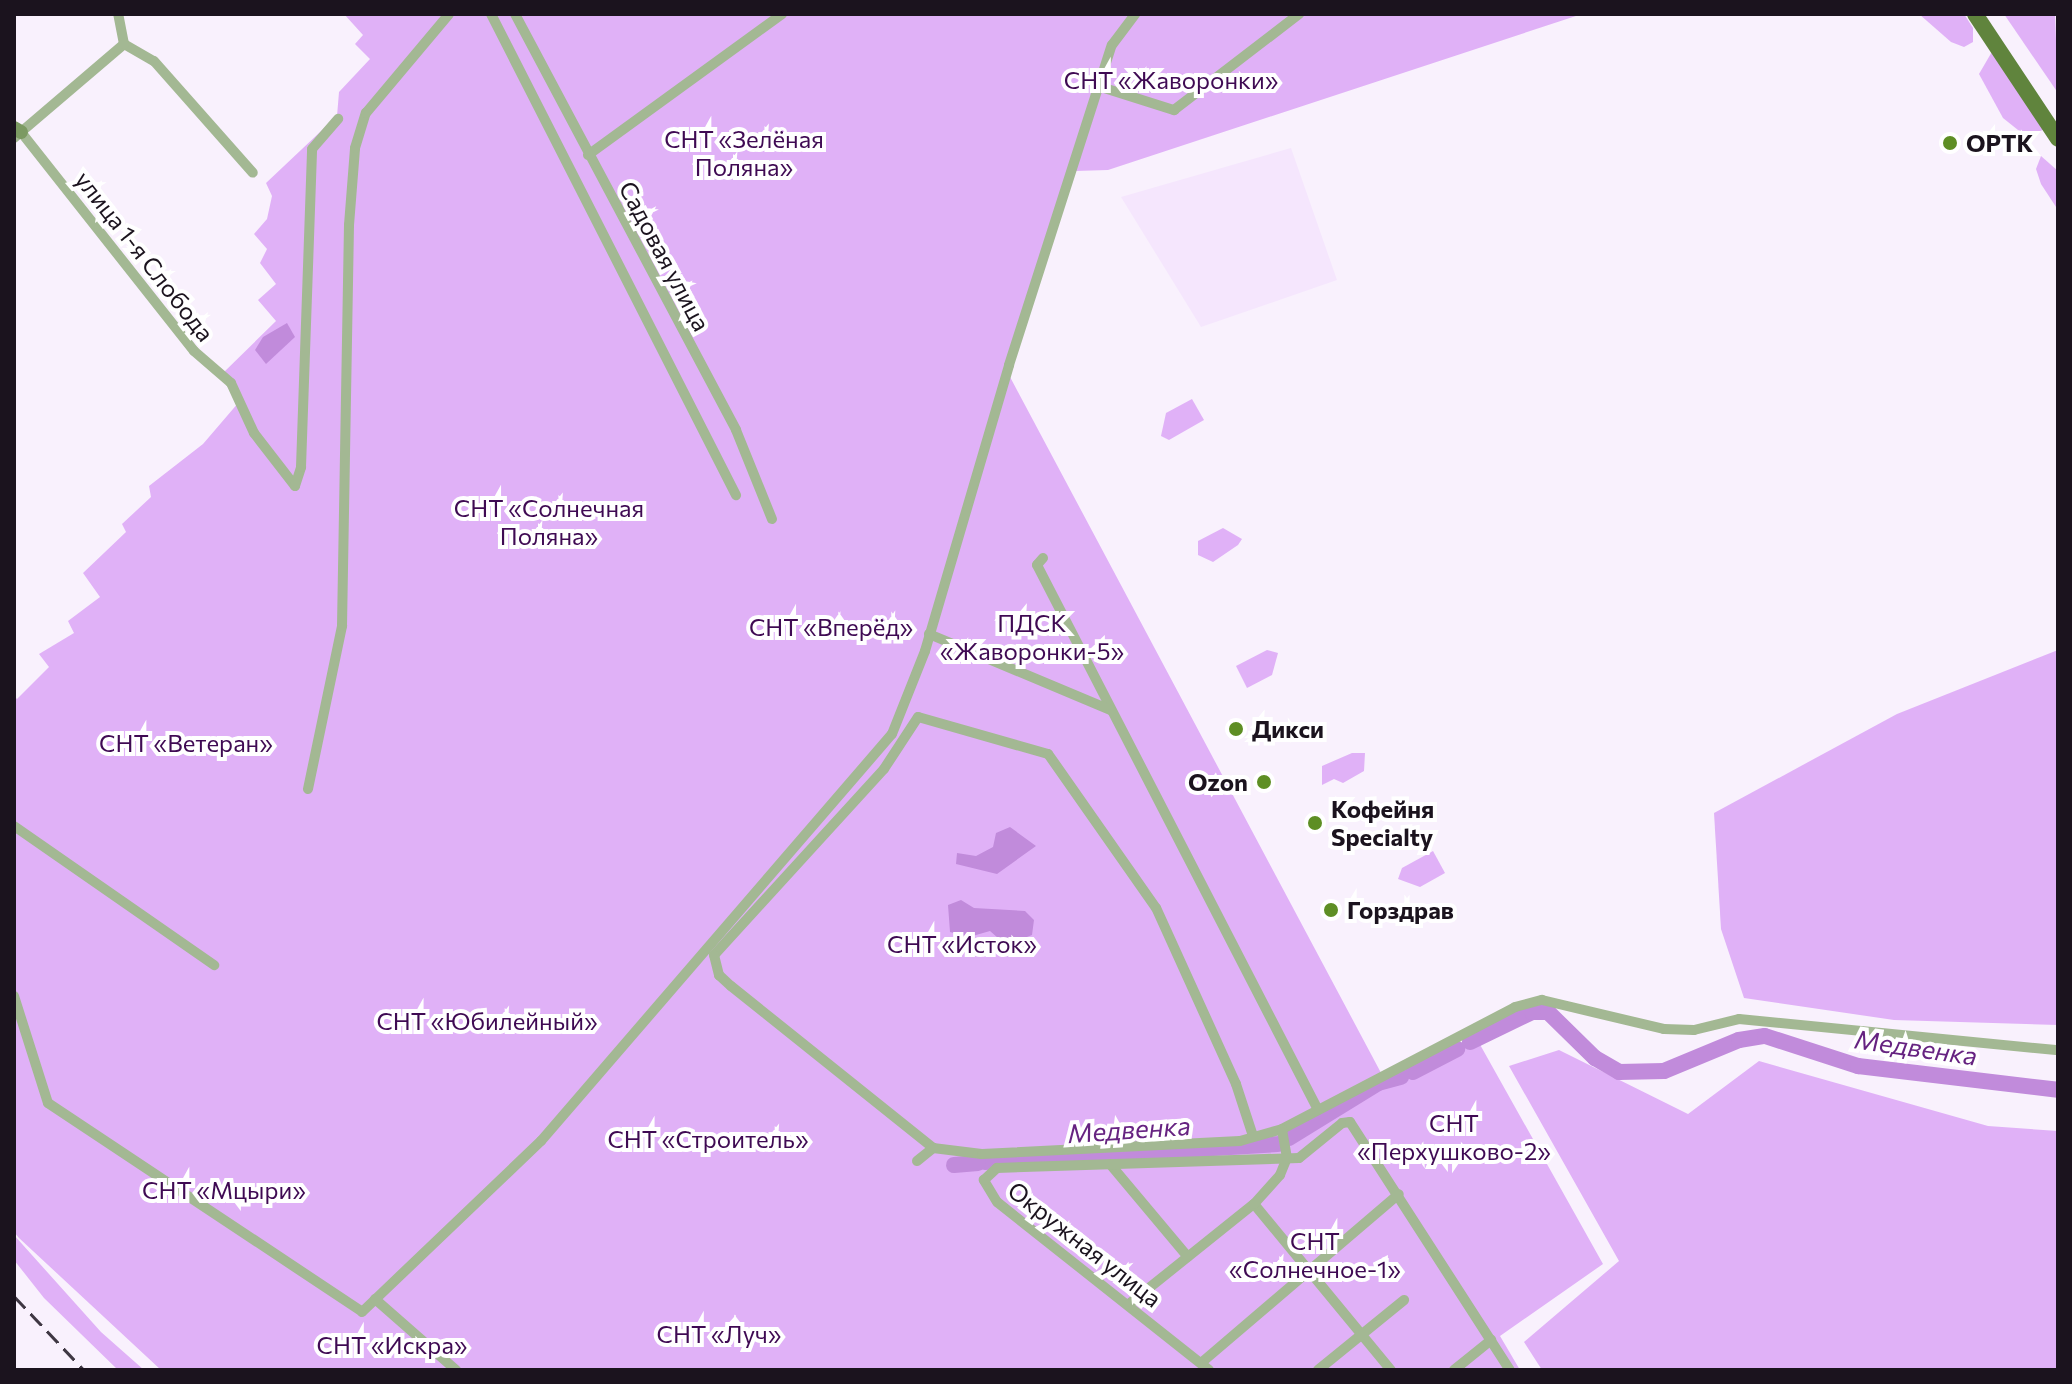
<!DOCTYPE html>
<meta charset="utf-8">
<style>
body{margin:0}
#map{position:relative;width:2072px;height:1384px;overflow:hidden;background:#f9f1fd;font-family:Commissioner,sans-serif}
div>[style]{position:absolute}
.built>*{inset:0;background:#f5e6fd}
.green>*{inset:0;background:#e0b1f7}
.water>*{inset:0;background:#c18bdb}
.river>*{height:16px;margin:-8px;padding:0 8px;transform-origin:8px;border-radius:8px;background:#c18bdb}
.street>*{height:10px;margin:-5px;padding:0 5px;transform-origin:5px;border-radius:5px;background:#a3b893}
.secondary>*{height:14px;margin:-7px;padding:0 7px;transform-origin:7px;border-radius:7px;background:#7c9a62}
.primary>*{height:16px;margin:-8px;padding:0 8px;transform-origin:8px;border-radius:8px;background:#60843d}
.rail>*{height:3px;margin-top:-1.5px;transform-origin:0;background:repeating-linear-gradient(90deg,#3f3743 0 16px,transparent 0 24px)}
.dots>*{width:22px;height:22px;translate:-50% -50%;box-sizing:border-box;border:4px solid #fff;border-radius:50%}
span{translate:-50% -50%;white-space:nowrap;text-align:center;line-height:1.15;-webkit-text-stroke:8px #fff;paint-order:stroke}
.park-label{font-size:24px;color:#3f0a53}
.poi-label{font-size:24px;color:#1b131e;font-weight:700}
.left{translate:0 -50%;text-align:left}
.right{translate:-100% -50%;text-align:right}
.street-label{font-size:24px;color:#1b131e}
.water-label{font-size:26px;color:#662381;font-style:italic}
.frame{position:absolute;inset:0;border:16px solid #1b131e;pointer-events:none}
</style>
<div id="map">
<div class="built">
<div style="clip-path:polygon(1291px 148px,1337px 280px,1201px 327px,1121px 197px)"></div>
</div>
<div class="green">
<div style="clip-path:polygon(344px 14px,1582px 14px,1108px 170px,1075px 171px,1009px 375px,1388px 1086px,1478px 1041px,1603px 1264px,1500px 1336px,1520px 1370px,161px 1370px,19px 1238px,14px 1232px,14px 696px,17px 699px,49px 667px,39px 654px,74px 633px,68px 621px,100px 597px,83px 573px,126px 532px,122px 524px,151px 497px,149px 486px,203px 444px,239px 402px,222px 374px,276px 321px,258px 300px,276px 284px,260px 263px,267px 249px,254px 234px,267px 219px,272px 196px,266px 183px,337px 116px,339px 92px,370px 59px,355px 44px,363px 35px)"></div>
<div style="clip-path:polygon(1919px 14px,1964px 14px,1973px 28px,1973px 42px,1964px 47px,1951px 42px)"></div>
<div style="clip-path:polygon(2004px 14px,2055px 14px,2058px 93px)"></div>
<div style="clip-path:polygon(1993px 50px,2047px 128px,2034px 134px,2018px 130px,2003px 118px,1979px 74px)"></div>
<div style="clip-path:polygon(2041px 156px,2058px 171px,2058px 210px,2041px 184px,2036px 169px)"></div>
<div style="clip-path:polygon(1192px 399px,1204px 420px,1169px 440px,1161px 436px,1166px 413px)"></div>
<div style="clip-path:polygon(1223px 528px,1242px 539px,1238px 545px,1213px 562px,1198px 555px,1198px 541px)"></div>
<div style="clip-path:polygon(1267px 650px,1278px 653px,1272px 675px,1247px 688px,1236px 666px)"></div>
<div style="clip-path:polygon(2058px 650px,2058px 1025px,1894px 1020px,1744px 998px,1721px 929px,1714px 813px,1897px 714px)"></div>
<div style="clip-path:polygon(1352px 753px,1365px 753px,1364px 771px,1343px 783px,1334px 779px,1322px 785px,1322px 766px)"></div>
<div style="clip-path:polygon(1433px 851px,1445px 873px,1420px 887px,1398px 879px,1402px 868px)"></div>
<div style="clip-path:polygon(1559px 1050px,1688px 1114px,1759px 1061px,1988px 1126px,2058px 1131px,2058px 1370px,1542px 1370px,1524px 1342px,1619px 1261px,1509px 1066px)"></div>
<div style="clip-path:polygon(14px 1235px,101px 1332px,144px 1370px,118px 1370px,44px 1298px,14px 1260px)"></div>
</div>
<div class="water">
<div style="clip-path:polygon(287px 323px,295px 337px,266px 364px,255px 350px,263px 337px)"></div>
<div style="clip-path:polygon(1010px 827px,1036px 846px,997px 874px,956px 864px,957px 853px,976px 856px,993px 847px,996px 833px)"></div>
<div style="clip-path:polygon(961px 900px,974px 908px,1025px 911px,1034px 920px,1032px 935px,1006px 945px,990px 931px,969px 937px,950px 932px,948px 905px)"></div>
</div>
<div class="river">
<div style="left:1470px;top:1042px;width:69px;rotate:-25.8deg"></div>
<div style="left:1532px;top:1012px;width:16px"></div>
<div style="left:1548px;top:1012px;width:66px;rotate:44.4deg"></div>
<div style="left:1595px;top:1058px;width:28px;rotate:30deg"></div>
<div style="left:1619px;top:1072px;width:45px;rotate:-1.3deg"></div>
<div style="left:1664px;top:1071px;width:81px;rotate:-22.5deg"></div>
<div style="left:1739px;top:1040px;width:26px;rotate:-9deg"></div>
<div style="left:1765px;top:1036px;width:98px;rotate:17.9deg"></div>
<div style="left:1858px;top:1066px;width:201px;rotate:6.8deg"></div>
<div style="left:1413px;top:1072px;width:50px;rotate:-27.6deg"></div>
<div style="left:1289px;top:1138px;width:105px;rotate:-31.7deg"></div>
<div style="left:1378px;top:1083px;width:24px;rotate:-15deg"></div>
<div style="left:985px;top:1162px;width:293px;rotate:-3.5deg"></div>
<div style="left:954px;top:1165px;width:24px;rotate:-5deg"></div>
</div>
<div class="street">
<div style="left:491px;top:14px;width:540px;rotate:63.01deg"></div>
<div style="left:515px;top:14px;width:471px;rotate:62deg"></div>
<div style="left:736px;top:430px;width:96px;rotate:68deg"></div>
<div style="left:124px;top:44px;width:34px;rotate:30deg"></div>
<div style="left:154px;top:61px;width:149px;rotate:48.5deg"></div>
<div style="left:1101px;top:87px;width:77px;rotate:17.5deg"></div>
<div style="left:1174px;top:110px;width:158px;rotate:-37.5deg"></div>
<div style="left:21px;top:132px;width:279px;rotate:51.7deg"></div>
<div style="left:194px;top:351px;width:49px;rotate:40.9deg"></div>
<div style="left:231px;top:383px;width:55px;rotate:65.3deg"></div>
<div style="left:254px;top:433px;width:67px;rotate:52.3deg"></div>
<div style="left:295px;top:486px;width:20px;rotate:-72deg"></div>
<div style="left:301px;top:467px;width:318px;rotate:-88deg"></div>
<div style="left:312px;top:149px;width:40px;rotate:-49deg"></div>
<div style="left:14px;top:138px;width:145px;rotate:-40.5deg"></div>
<div style="left:124px;top:44px;width:31px;rotate:-101deg"></div>
<div style="left:588px;top:155px;width:240px;rotate:-36deg"></div>
<div style="left:1043px;top:558px;width:9px;rotate:131deg"></div>
<div style="left:1037px;top:565px;width:613px;rotate:62.72deg"></div>
<div style="left:929px;top:634px;width:197px;rotate:22.7deg"></div>
<div style="left:308px;top:789px;width:167px;rotate:-78.2deg"></div>
<div style="left:342px;top:626px;width:401px;rotate:-89deg"></div>
<div style="left:349px;top:225px;width:77px;rotate:-85.5deg"></div>
<div style="left:355px;top:148px;width:37px;rotate:-73deg"></div>
<div style="left:366px;top:113px;width:129px;rotate:-50deg"></div>
<div style="left:14px;top:826px;width:244px;rotate:34.8deg"></div>
<div style="left:14px;top:996px;width:112px;rotate:72.4deg"></div>
<div style="left:48px;top:1103px;width:377px;rotate:33.6deg"></div>
<div style="left:362px;top:1312px;width:248px;rotate:-43.7deg"></div>
<div style="left:541px;top:1141px;width:537px;rotate:-49.23deg"></div>
<div style="left:892px;top:734px;width:89px;rotate:-68.3deg"></div>
<div style="left:925px;top:651px;width:298px;rotate:-73.6deg"></div>
<div style="left:1009px;top:365px;width:336px;rotate:-72.2deg"></div>
<div style="left:1112px;top:45px;width:39px;rotate:-53deg"></div>
<div style="left:1253px;top:1136px;width:55px;rotate:-108.1deg"></div>
<div style="left:1236px;top:1084px;width:193px;rotate:-114.4deg"></div>
<div style="left:1156px;top:908px;width:188px;rotate:-125deg"></div>
<div style="left:1048px;top:754px;width:135px;rotate:-164.1deg"></div>
<div style="left:918px;top:717px;width:62px;rotate:123.2deg"></div>
<div style="left:884px;top:769px;width:252px;rotate:132.4deg"></div>
<div style="left:714px;top:955px;width:21px;rotate:76deg"></div>
<div style="left:719px;top:975px;width:16px;rotate:43deg"></div>
<div style="left:731px;top:986px;width:259px;rotate:38.7deg"></div>
<div style="left:933px;top:1148px;width:49px;rotate:7deg"></div>
<div style="left:982px;top:1154px;width:258px;rotate:-2.9deg"></div>
<div style="left:1240px;top:1141px;width:44px;rotate:-15.9deg"></div>
<div style="left:1282px;top:1129px;width:263px;rotate:-27.6deg"></div>
<div style="left:1515px;top:1007px;width:28px;rotate:-15deg"></div>
<div style="left:1542px;top:1000px;width:125px;rotate:13.4deg"></div>
<div style="left:1664px;top:1029px;width:30px;rotate:2deg"></div>
<div style="left:1694px;top:1030px;width:46px;rotate:-13.7deg"></div>
<div style="left:1739px;top:1019px;width:321px;rotate:5.6deg"></div>
<div style="left:917px;top:1161px;width:21px;rotate:-39deg"></div>
<div style="left:1110px;top:1164px;width:121px;rotate:50deg"></div>
<div style="left:1254px;top:1204px;width:215px;rotate:50.5deg"></div>
<div style="left:375px;top:1299px;width:108px;rotate:41.2deg"></div>
<div style="left:1129px;top:1304px;width:160px;rotate:-38.7deg"></div>
<div style="left:1254px;top:1204px;width:39px;rotate:-48deg"></div>
<div style="left:1280px;top:1175px;width:18px;rotate:-68deg"></div>
<div style="left:1287px;top:1158px;width:29px;rotate:-100deg"></div>
<div style="left:1201px;top:1363px;width:260px;rotate:-40.5deg"></div>
<div style="left:1209px;top:1370px;width:270px;rotate:-141.6deg"></div>
<div style="left:997px;top:1202px;width:26px;rotate:-121deg"></div>
<div style="left:984px;top:1180px;width:18px;rotate:-43deg"></div>
<div style="left:997px;top:1168px;width:302px;rotate:-1.9deg"></div>
<div style="left:1299px;top:1158px;width:55px;rotate:-39.1deg"></div>
<div style="left:1342px;top:1123px;width:8px;rotate:-7deg"></div>
<div style="left:1350px;top:1122px;width:295px;rotate:57.2deg"></div>
<div style="left:1318px;top:1370px;width:111px;rotate:-39.1deg"></div>
<div style="left:1454px;top:1370px;width:48px;rotate:-39deg"></div>
</div>
<div class="secondary">
<div style="left:14px;top:128px;width:8px;rotate:30deg"></div>
</div>
<div class="primary">
<div style="left:1975px;top:14px;width:150px;rotate:56.4deg"></div>
</div>
<div class="rail">
<div style="left:14px;top:1296px;width:102px;rotate:46.6deg"></div>
</div>
<div class="dots">
<div style="left:1950px;top:143px;background:#5e8e24"></div>
<div style="left:1236px;top:729px;background:#5e8e24"></div>
<div style="left:1264px;top:782px;background:#5e8e24"></div>
<div style="left:1315px;top:823px;background:#5e8e24"></div>
<div style="left:1331px;top:910px;background:#5e8e24"></div>
</div>
<div class="park-label">
<span style="left:1171px;top:80px">СНТ «Жаворонки»</span>
<span style="left:744px;top:153px">СНТ «Зелёная<br>Поляна»</span>
<span style="left:549px;top:522px">СНТ «Солнечная<br>Поляна»</span>
<span style="left:1032px;top:637px">ПДСК<br>«Жаворонки-5»</span>
<span style="left:831px;top:627px">СНТ «Вперёд»</span>
<span style="left:186px;top:743px">СНТ «Ветеран»</span>
<span style="left:962px;top:944px">СНТ «Исток»</span>
<span style="left:487px;top:1021px">СНТ «Юбилейный»</span>
<span style="left:1454px;top:1137px">СНТ<br>«Перхушково-2»</span>
<span style="left:708px;top:1139px">СНТ «Строитель»</span>
<span style="left:224px;top:1190px">СНТ «Мцыри»</span>
<span style="left:1315px;top:1255px">СНТ<br>«Солнечное-1»</span>
<span style="left:719px;top:1334px">СНТ «Луч»</span>
<span style="left:392px;top:1345px">СНТ «Искра»</span>
</div>
<div class="poi-label">
<span class="left" style="left:1966px;top:143px">ОРТК</span>
<span class="left" style="left:1252px;top:729px">Дикси</span>
<span class="right" style="left:1248px;top:782px">Ozon</span>
<span class="left" style="left:1331px;top:823px">Кофейня<br>Specialty</span>
<span class="left" style="left:1347px;top:910px">Горздрав</span>
</div>
<div class="street-label">
<span style="left:145px;top:256px;rotate:52deg">улица 1-я Слобода</span>
<span style="left:665px;top:256px;rotate:62deg">Садовая улица</span>
<span style="left:1085px;top:1244px;rotate:38deg">Окружная улица</span>
</div>
<div class="water-label">
<span style="left:1916px;top:1047px;rotate:8deg">Медвенка</span>
<span style="left:1129px;top:1129px;rotate:-4deg">Медвенка</span>
</div>
<div class="frame"></div>
</div>
